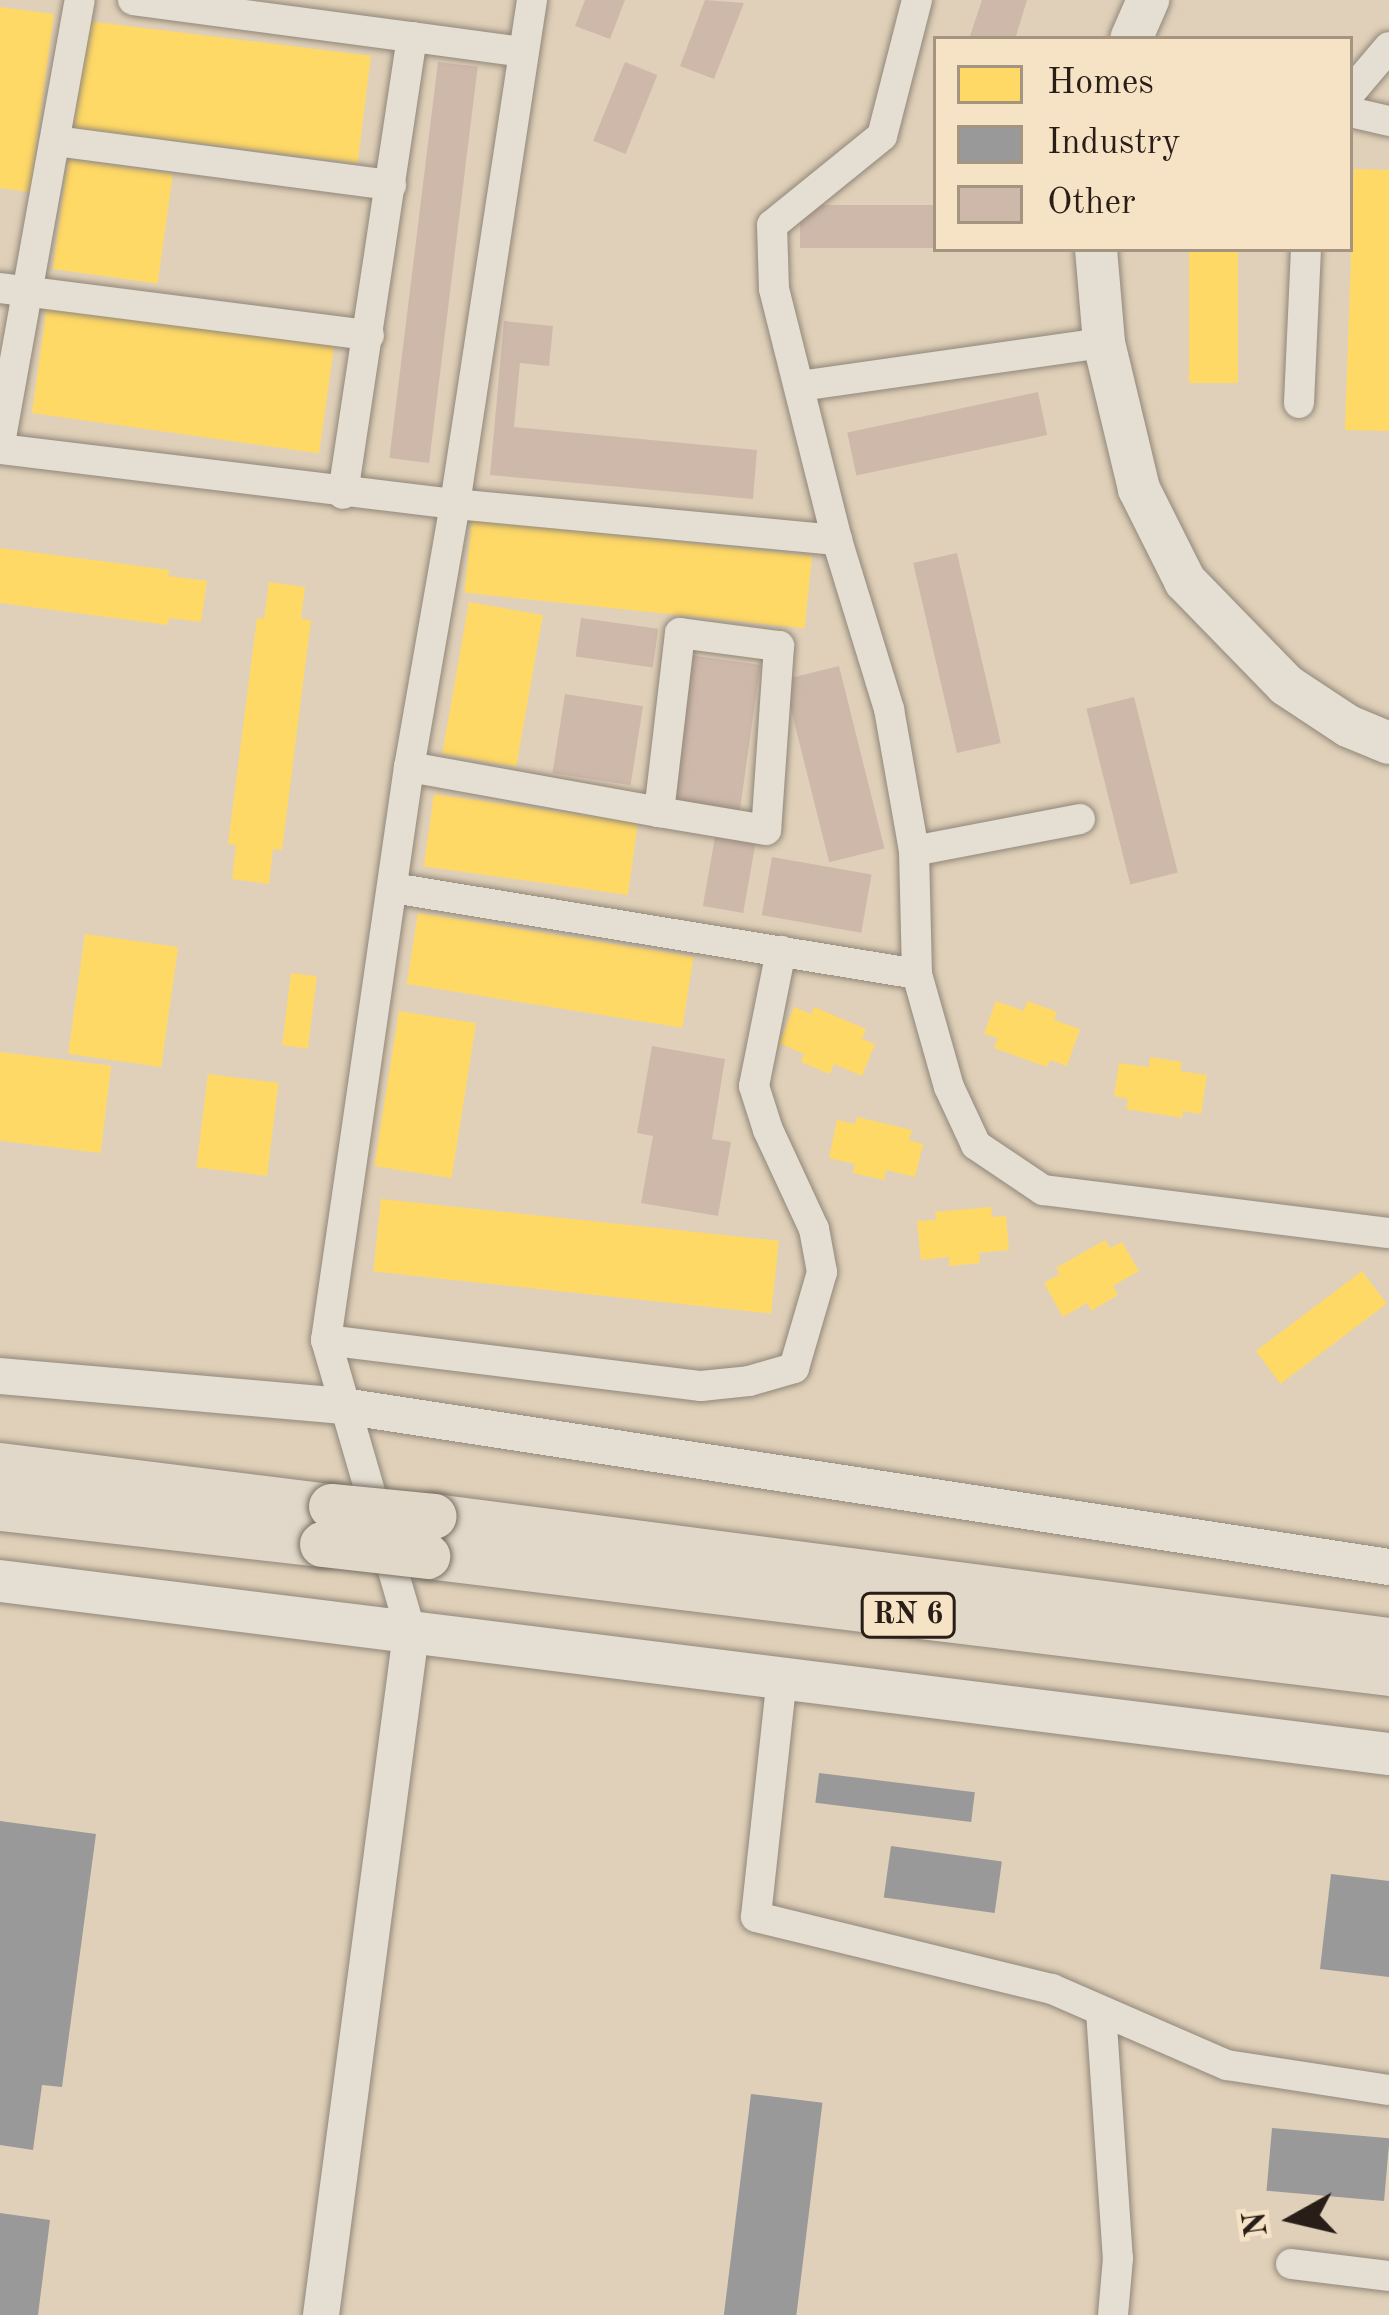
<!DOCTYPE html>
<style>
body{margin:0}
#map{position:relative;width:1389px;height:2315px;overflow:hidden;background:#e0d0b9;font-family:"Old Standard TT",serif}
div>[style]{position:absolute}
.homes>*{inset:0;background:#ffd966;transform-origin:0 0}
.industry>*{inset:0;background:#999;transform-origin:0 0}
.building>*{inset:0;background:#ceb8aa;transform-origin:0 0}
.roads{filter:drop-shadow(0 0 3px #918779) drop-shadow(0 0 3px #918779)}
.minor>*{height:30px;margin:-15px;padding:0 15px;transform-origin:15px;border-radius:15px;background:#e5ded2}
.tertiary>*{height:36px;margin:-18px;padding:0 18px;transform-origin:18px;border-radius:18px;background:#e5ded2}
.secondary>*{height:42px;margin:-21px;padding:0 21px;transform-origin:21px;border-radius:21px;background:#e5ded2}
.primary>*{height:45px;margin:-22.5px;padding:0 22.5px;transform-origin:22.5px;border-radius:22.5px;background:#e1d8ca}
.bridges{filter:drop-shadow(0 0 3px #786f63) drop-shadow(0 0 3px #786f63)}
.primary-bridge>*{height:45px;margin:-22.5px;padding:0 22.5px;transform-origin:22.5px;border-radius:22.5px;background:#e1d8ca}
span{translate:-50% -50%;white-space:nowrap;text-align:center;line-height:1.15;-webkit-text-stroke:12px #f6e3c6;paint-order:stroke}
.shield-label span{padding:3px 9px;background:#f6e3c6;border:3px solid;border-radius:9px;-webkit-text-stroke-width:0}
.shield-label{font-size:30px;color:#291d17;font-weight:700}
.legend{position:absolute;left:933px;top:36px;width:420px;height:216px;box-sizing:border-box;background:#f6e3c6;border:3px solid #a49480;margin:0;padding:15px 21px;list-style:none;font-size:36px;color:#291d17}
.legend li{display:flex;align-items:center;gap:24px;height:60px}
.legend b{width:60px;border:3px solid #a49480}
.north{position:absolute;left:1233px;top:2159px;width:120px;height:120px;-webkit-text-stroke:9px #f6e3c6;paint-order:stroke;rotate:262deg;font-size:33px;font-weight:700;line-height:48px;text-align:center;color:#291d17}
.north::after{content:'';display:block;margin:auto;width:42px;height:54px;background:#291d17;clip-path:polygon(50% 0,100% 100%,50% 72%,0 100%)}
</style>
<div id="map">
<div class="homes">
<div style="clip-path:polygon(0 7px,54px 14px,30px 192px,0 188px)"></div>
<div style="left:87px;top:21px;width:286px;height:108px;rotate:7deg"></div>
<div style="left:68px;top:159px;width:106px;height:111px;rotate:8deg"></div>
<div style="clip-path:polygon(1354px 169px,1389px 170px,1389px 431px,1345px 430px)"></div>
<div style="left:1189px;top:249px;width:49px;height:134px"></div>
<div style="left:47px;top:305px;width:290px;height:109px;rotate:8deg"></div>
<div style="left:472px;top:520px;width:342px;height:73px;rotate:6deg"></div>
<div style="clip-path:polygon(0 548px,170px 570px,168px 576px,207px 581px,201px 622px,169px 618px,168px 625px,0 603px)"></div>
<div style="clip-path:polygon(269px 582px,305px 587px,301px 619px,311px 620px,282px 850px,273px 849px,269px 884px,232px 879px,236px 845px,228px 844px,257px 618px,264px 619px)"></div>
<div style="left:469px;top:602px;width:75px;height:154px;rotate:10deg"></div>
<div style="left:434px;top:794px;width:206px;height:73px;rotate:8deg"></div>
<div style="left:418px;top:913px;width:279px;height:72px;rotate:9deg"></div>
<div style="left:85px;top:934px;width:94px;height:121px;rotate:8deg"></div>
<div style="left:291px;top:973px;width:26px;height:73px;rotate:7deg"></div>
<div style="clip-path:polygon(996px 1001px,1024px 1011px,1027px 1001px,1057px 1012px,1054px 1020px,1080px 1029px,1067px 1066px,1050px 1060px,1047px 1067px,994px 1048px,998px 1038px,984px 1034px)"></div>
<div style="clip-path:polygon(794px 1007px,811px 1014px,814px 1007px,866px 1029px,862px 1039px,875px 1044px,862px 1076px,834px 1064px,830px 1074px,801px 1062px,804px 1054px,779px 1043px)"></div>
<div style="left:399px;top:1011px;width:78px;height:157px;rotate:9deg"></div>
<div style="left:0;top:1052px;width:112px;height:88px;rotate:7deg"></div>
<div style="clip-path:polygon(1150px 1057px,1182px 1062px,1180px 1071px,1207px 1075px,1201px 1114px,1183px 1111px,1182px 1118px,1126px 1109px,1128px 1099px,1114px 1096px,1119px 1063px,1149px 1067px)"></div>
<div style="left:208px;top:1074px;width:71px;height:94px;rotate:7deg"></div>
<div style="clip-path:polygon(857px 1117px,912px 1130px,909px 1140px,923px 1144px,915px 1177px,886px 1170px,884px 1180px,853px 1173px,855px 1164px,829px 1158px,837px 1120px,855px 1124px)"></div>
<div style="left:381px;top:1199px;width:400px;height:73px;rotate:6deg"></div>
<div style="clip-path:polygon(991px 1207px,992px 1217px,1006px 1216px,1009px 1250px,979px 1253px,980px 1263px,949px 1266px,949px 1257px,921px 1260px,917px 1221px,936px 1220px,935px 1212px)"></div>
<div style="clip-path:polygon(1105px 1240px,1110px 1248px,1122px 1242px,1139px 1271px,1113px 1286px,1118px 1295px,1091px 1311px,1087px 1303px,1063px 1317px,1044px 1283px,1060px 1274px,1056px 1268px)"></div>
<div style="left:1362px;top:1271px;width:41px;height:133px;rotate:53deg"></div>
</div>
<div class="industry">
<div style="left:819px;top:1773px;width:157px;height:30px;rotate:7deg"></div>
<div style="clip-path:polygon(0 1821px,96px 1834px,62px 2087px,42px 2085px,33px 2150px,0 2145px)"></div>
<div style="left:891px;top:1846px;width:112px;height:52px;rotate:8deg"></div>
<div style="clip-path:polygon(1331px 1874px,1389px 1881px,1389px 1977px,1320px 1969px)"></div>
<div style="left:751px;top:2094px;width:72px;height:223px;rotate:7deg"></div>
<div style="left:1272px;top:2128px;width:118px;height:63px;rotate:5deg"></div>
<div style="clip-path:polygon(0 2213px,50px 2220px,38px 2315px,0 2315px)"></div>
</div>
<div class="building">
<div style="clip-path:polygon(585px 0,625px 0,610px 39px,575px 26px)"></div>
<div style="clip-path:polygon(705px 0,744px 3px,714px 79px,680px 66px)"></div>
<div style="clip-path:polygon(982px 0,1027px 0,1015px 39px,969px 39px)"></div>
<div style="left:438px;top:62px;width:40px;height:399px;rotate:7deg"></div>
<div style="left:625px;top:62px;width:35px;height:85px;rotate:22deg"></div>
<div style="left:936px;top:205px;width:43px;height:136px;rotate:90deg"></div>
<div style="clip-path:polygon(504px 321px,553px 326px,549px 366px,520px 363px,514px 427px,757px 450px,753px 499px,490px 475px)"></div>
<div style="left:1038px;top:392px;width:44px;height:195px;rotate:78deg"></div>
<div style="left:957px;top:553px;width:195px;height:45px;rotate:77deg"></div>
<div style="left:581px;top:618px;width:78px;height:39px;rotate:8deg"></div>
<div style="left:689px;top:655px;width:72px;height:154px;rotate:8deg"></div>
<div style="left:839px;top:666px;width:188px;height:57px;rotate:76deg"></div>
<div style="left:565px;top:694px;width:79px;height:80px;rotate:9deg"></div>
<div style="left:1134px;top:697px;width:181px;height:49px;rotate:76deg"></div>
<div style="left:715px;top:837px;width:41px;height:70px;rotate:10deg"></div>
<div style="left:772px;top:857px;width:101px;height:59px;rotate:10deg"></div>
<div style="clip-path:polygon(652px 1046px,725px 1059px,712px 1139px,731px 1142px,718px 1216px,641px 1203px,653px 1136px,637px 1133px)"></div>
</div>
<div class="roads">
<div class="minor">
<div style="left:133px;top:0;width:281px;rotate:7.6deg"></div>
<div style="left:412px;top:37px;width:462px;rotate:98.6deg"></div>
<div style="left:532px;top:0;width:510px;rotate:98.69deg"></div>
<div style="left:455px;top:504px;width:384px;rotate:5.4deg"></div>
<div style="left:917px;top:0;width:140px;rotate:104.4deg"></div>
<div style="left:882px;top:136px;width:141px;rotate:141deg"></div>
<div style="left:772px;top:225px;width:64px;rotate:88.2deg"></div>
<div style="left:774px;top:289px;width:259px;rotate:75.9deg"></div>
<div style="left:837px;top:540px;width:177px;rotate:72.9deg"></div>
<div style="left:889px;top:709px;width:144px;rotate:80deg"></div>
<div style="left:914px;top:851px;width:123px;rotate:88.6deg"></div>
<div style="left:917px;top:974px;width:117px;rotate:74.2deg"></div>
<div style="left:949px;top:1087px;width:64px;rotate:65deg"></div>
<div style="left:976px;top:1145px;width:81px;rotate:33.9deg"></div>
<div style="left:1043px;top:1190px;width:349px;rotate:7.1deg"></div>
<div style="left:412px;top:37px;width:112px;rotate:7.7deg"></div>
<div style="left:1350px;top:93px;width:60px;rotate:-49.7deg"></div>
<div style="left:1350px;top:112px;width:40px;rotate:13deg"></div>
<div style="left:56px;top:141px;width:338px;rotate:7.5deg"></div>
<div style="left:0;top:288px;width:372px;rotate:7.3deg"></div>
<div style="left:800px;top:386px;width:307px;rotate:-8.1deg"></div>
<div style="left:1299px;top:403px;width:154px;rotate:-87.4deg"></div>
<div style="left:0;top:443px;width:450px;rotate:-79.8deg"></div>
<div style="left:0;top:449px;width:458px;rotate:6.9deg"></div>
<div style="left:455px;top:504px;width:267px;rotate:99.9deg"></div>
<div style="left:409px;top:767px;width:579px;rotate:98.24deg"></div>
<div style="left:326px;top:1340px;width:305px;rotate:73.8deg"></div>
<div style="left:409px;top:767px;width:254px;rotate:10.2deg"></div>
<div style="left:659px;top:812px;width:180px;rotate:-83.3deg"></div>
<div style="left:680px;top:633px;width:100px;rotate:7.5deg"></div>
<div style="left:779px;top:646px;width:184px;rotate:94deg"></div>
<div style="left:766px;top:830px;width:109px;rotate:-170.5deg"></div>
<div style="left:914px;top:851px;width:169px;rotate:-10.9deg"></div>
<div style="left:393px;top:888px;width:531px;rotate:9.32deg"></div>
<div style="left:326px;top:1340px;width:378px;rotate:7deg"></div>
<div style="left:701px;top:1386px;width:48px;rotate:-5.9deg"></div>
<div style="left:749px;top:1381px;width:47px;rotate:-16.1deg"></div>
<div style="left:794px;top:1368px;width:100px;rotate:-73.7deg"></div>
<div style="left:822px;top:1272px;width:44px;rotate:-100.5deg"></div>
<div style="left:814px;top:1229px;width:109px;rotate:-114.9deg"></div>
<div style="left:768px;top:1130px;width:46px;rotate:-107.7deg"></div>
<div style="left:754px;top:1086px;width:138px;rotate:-78.7deg"></div>
<div style="left:782px;top:1677px;width:241px;rotate:96.2deg"></div>
<div style="left:756px;top:1917px;width:305px;rotate:13.7deg"></div>
<div style="left:1052px;top:1989px;width:191px;rotate:23.5deg"></div>
<div style="left:1227px;top:2065px;width:164px;rotate:8.8deg"></div>
<div style="left:1101px;top:2011px;width:248px;rotate:86.1deg"></div>
<div style="left:1118px;top:2258px;width:57px;rotate:95deg"></div>
<div style="left:1291px;top:2264px;width:99px;rotate:7deg"></div>
</div>
<div class="tertiary">
<div style="left:0;top:1376px;width:344px;rotate:5deg"></div>
<div style="left:343px;top:1406px;width:1058px;rotate:8.75deg"></div>
<div style="left:321px;top:2315px;width:688px;rotate:-82.48deg"></div>
</div>
<div class="secondary">
<div style="left:1131px;top:39px;width:43px;rotate:-66.4deg"></div>
<div style="left:1096px;top:249px;width:94px;rotate:85.1deg"></div>
<div style="left:1104px;top:343px;width:150px;rotate:76.5deg"></div>
<div style="left:1139px;top:489px;width:103px;rotate:63.4deg"></div>
<div style="left:1185px;top:581px;width:145px;rotate:45.8deg"></div>
<div style="left:1286px;top:685px;width:74px;rotate:33.5deg"></div>
<div style="left:1348px;top:726px;width:44px;rotate:22.5deg"></div>
<div style="left:0;top:1581px;width:1400px;rotate:7.1deg"></div>
</div>
<div class="primary">
<div style="left:0;top:1465px;width:334px;rotate:7.1deg"></div>
<div style="left:0;top:1508px;width:324px;rotate:6.4deg"></div>
<div style="left:434px;top:1516px;width:963px;rotate:7.4deg"></div>
<div style="left:427px;top:1556px;width:969px;rotate:6.93deg"></div>
</div>
</div>
<div class="bridges">
<div class="primary-bridge">
<div style="left:331px;top:1506px;width:103px;rotate:5.5deg"></div>
<div style="left:322px;top:1544px;width:106px;rotate:6.5deg"></div>
</div>
</div>
<div class="shield-label">
<span style="left:908px;top:1615px">RN 6</span>
</div>
<ul class="legend">
<li><b style="height:33px;background:#ffd966"></b>Homes</li>
<li><b style="height:33px;background:#999"></b>Industry</li>
<li><b style="height:33px;background:#ceb8aa"></b>Other</li>
</ul>
<div class="north">N</div>
</div>
